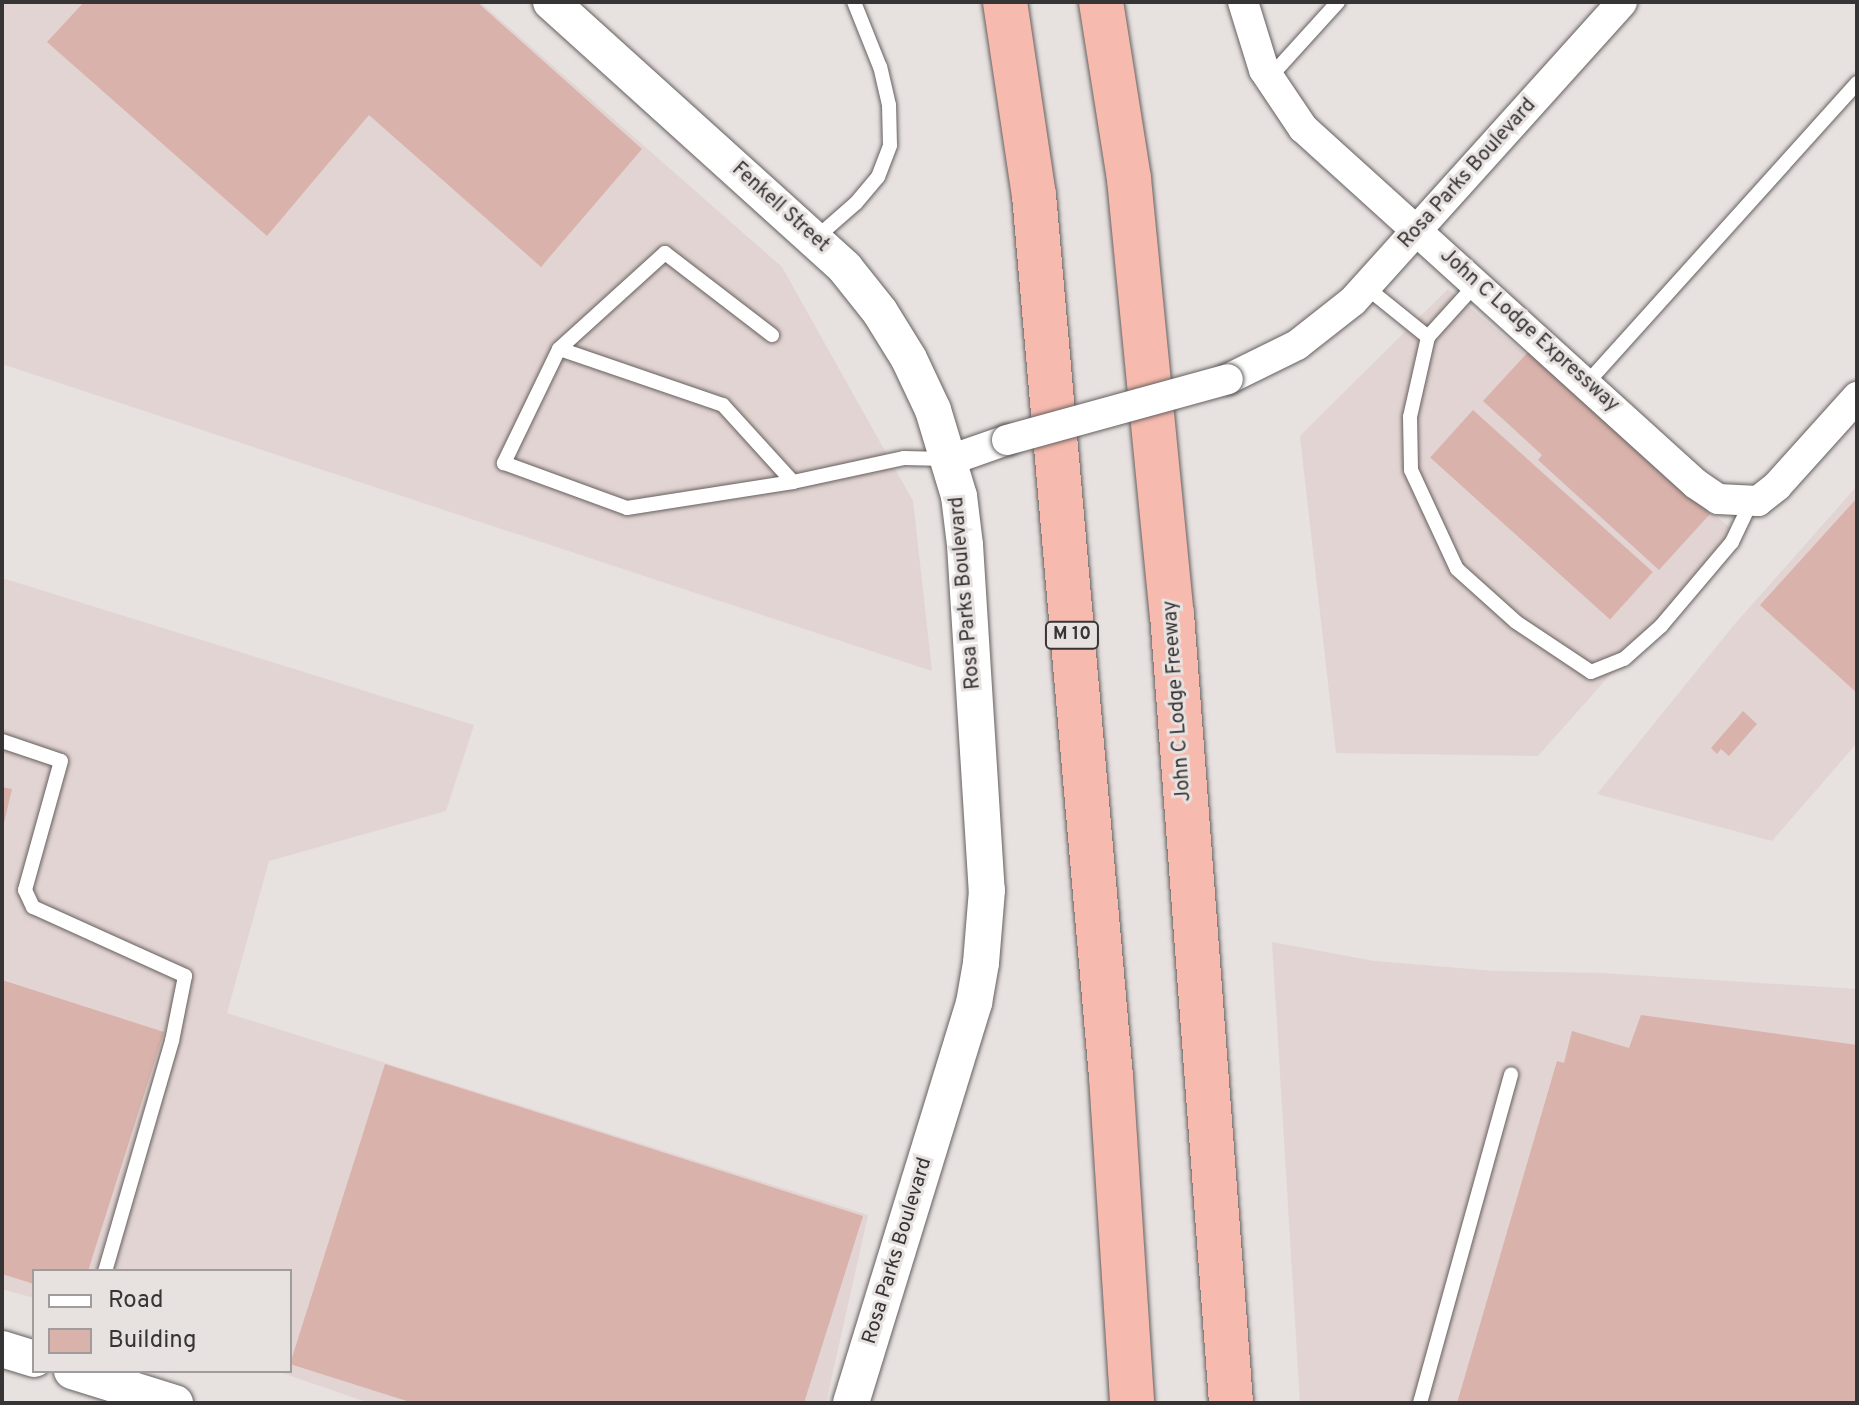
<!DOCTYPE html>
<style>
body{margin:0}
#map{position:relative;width:1859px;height:1405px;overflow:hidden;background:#e7e1e0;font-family:Overpass,sans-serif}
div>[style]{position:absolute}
.built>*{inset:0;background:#e2d4d2}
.building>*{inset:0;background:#d9b2ab;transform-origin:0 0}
.roads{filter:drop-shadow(0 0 2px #65605f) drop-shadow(0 0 2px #65605f)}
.service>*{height:14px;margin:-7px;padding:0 7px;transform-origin:7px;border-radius:7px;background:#fff}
.minor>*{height:30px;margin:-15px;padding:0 15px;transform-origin:15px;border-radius:15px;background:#fff}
.tertiary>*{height:36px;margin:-18px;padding:0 18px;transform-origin:18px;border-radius:18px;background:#fff}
.motorway>*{height:44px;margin:-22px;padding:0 22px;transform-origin:22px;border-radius:22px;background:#f7baae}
.bridges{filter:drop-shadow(0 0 2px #65605f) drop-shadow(0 0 2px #65605f)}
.minor-bridge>*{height:30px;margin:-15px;padding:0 15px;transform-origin:15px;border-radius:15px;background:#fff}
span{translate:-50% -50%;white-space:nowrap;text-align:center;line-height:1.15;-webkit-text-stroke:6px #e7e1e0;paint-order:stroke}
.shield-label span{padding:2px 6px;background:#e7e1e0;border:2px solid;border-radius:6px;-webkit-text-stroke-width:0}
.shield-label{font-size:18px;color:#363434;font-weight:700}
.street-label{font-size:20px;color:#363434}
.frame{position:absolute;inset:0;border:4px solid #363434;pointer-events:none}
.legend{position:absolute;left:32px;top:1269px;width:260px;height:104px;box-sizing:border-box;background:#e7e1e0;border:2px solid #a09c9b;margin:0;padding:10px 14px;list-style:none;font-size:24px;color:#363434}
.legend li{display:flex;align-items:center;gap:16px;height:40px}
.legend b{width:40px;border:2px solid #a09c9b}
</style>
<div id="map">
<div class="built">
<div style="clip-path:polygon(2px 2px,480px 2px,782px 267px,913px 501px,932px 671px,2px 364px)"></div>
<div style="clip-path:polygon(1448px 289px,1736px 533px,1538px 756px,1336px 753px,1300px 436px)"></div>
<div style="clip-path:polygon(1857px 486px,1857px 743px,1772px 841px,1597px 794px,1733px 626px)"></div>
<div style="clip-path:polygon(2px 578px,474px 725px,446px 811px,269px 861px,227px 1013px,868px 1215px,826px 1403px,369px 1403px,277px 1371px,290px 1371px,290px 1271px,34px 1271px,34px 1298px,2px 1289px)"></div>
<div style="clip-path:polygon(1272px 942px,1374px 961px,1494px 971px,1602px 973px,1857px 989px,1857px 1403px,1300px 1403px)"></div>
</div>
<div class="building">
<div style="clip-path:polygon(84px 2px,477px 2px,642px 149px,541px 267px,369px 115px,267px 236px,47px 42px)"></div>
<div style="clip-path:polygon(1529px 351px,1710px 514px,1659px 570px,1538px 460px,1542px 455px,1483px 401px)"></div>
<div style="left:1473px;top:410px;width:242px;height:64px;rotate:42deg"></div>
<div style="clip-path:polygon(1857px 498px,1857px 693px,1760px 605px)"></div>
<div style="clip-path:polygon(1743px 711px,1757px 724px,1729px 756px,1721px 749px,1717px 754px,1711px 748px)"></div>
<div style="clip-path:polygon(2px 787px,12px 789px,3px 827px,2px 827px)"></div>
<div style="clip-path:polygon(2px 980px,164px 1032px,88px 1271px,34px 1271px,34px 1284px,2px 1274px)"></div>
<div style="clip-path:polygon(1641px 1015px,1857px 1045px,1857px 1403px,1457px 1403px,1557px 1061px,1564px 1063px,1572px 1031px,1629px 1048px)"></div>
<div style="clip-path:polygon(385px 1064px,863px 1216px,804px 1403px,413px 1403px,290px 1364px)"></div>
</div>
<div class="roads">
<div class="service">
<div style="left:1269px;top:78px;width:103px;rotate:-47.8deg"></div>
<div style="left:816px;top:238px;width:53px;rotate:-41.2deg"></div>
<div style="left:856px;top:203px;width:34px;rotate:-50deg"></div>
<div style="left:878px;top:177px;width:34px;rotate:-69deg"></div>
<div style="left:890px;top:145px;width:40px;rotate:-91.4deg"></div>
<div style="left:889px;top:105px;width:39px;rotate:-103deg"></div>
<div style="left:880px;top:67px;width:70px;rotate:-111.8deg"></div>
<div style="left:1366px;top:287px;width:80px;rotate:38.9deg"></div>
<div style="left:1428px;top:337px;width:72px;rotate:-47.8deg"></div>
<div style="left:1428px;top:337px;width:82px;rotate:102.7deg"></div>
<div style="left:1410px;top:417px;width:53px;rotate:88.9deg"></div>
<div style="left:1411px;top:470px;width:109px;rotate:65.1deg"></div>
<div style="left:1457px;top:569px;width:79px;rotate:41.9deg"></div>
<div style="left:1516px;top:622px;width:90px;rotate:33.7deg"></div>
<div style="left:1591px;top:672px;width:35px;rotate:-22deg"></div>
<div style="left:1624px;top:659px;width:50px;rotate:-41.7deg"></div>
<div style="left:1661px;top:626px;width:110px;rotate:-49.8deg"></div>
<div style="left:1732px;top:542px;width:44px;rotate:-64.6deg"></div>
<div style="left:559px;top:349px;width:143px;rotate:-42.2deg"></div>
<div style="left:665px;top:253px;width:135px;rotate:37.5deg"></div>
<div style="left:1587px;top:383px;width:404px;rotate:-48deg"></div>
<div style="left:793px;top:482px;width:104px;rotate:-132.3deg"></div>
<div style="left:723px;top:405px;width:173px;rotate:-161.1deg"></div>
<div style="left:559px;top:349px;width:127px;rotate:115.8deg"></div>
<div style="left:504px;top:463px;width:131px;rotate:20.1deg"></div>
<div style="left:627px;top:508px;width:168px;rotate:-8.9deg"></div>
<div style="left:793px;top:482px;width:114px;rotate:-12.2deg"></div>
<div style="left:904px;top:458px;width:41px;rotate:1.4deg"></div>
<div style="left:2px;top:741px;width:62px;rotate:18.7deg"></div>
<div style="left:61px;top:761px;width:134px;rotate:105.6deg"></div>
<div style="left:25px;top:890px;width:19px;rotate:65deg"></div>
<div style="left:33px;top:907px;width:167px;rotate:24.4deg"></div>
<div style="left:185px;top:976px;width:66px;rotate:101.3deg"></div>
<div style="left:172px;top:1041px;width:240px;rotate:106.2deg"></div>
<div style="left:1420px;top:1403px;width:341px;rotate:-74.5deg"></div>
</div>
<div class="minor">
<div style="left:1243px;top:2px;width:71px;rotate:72.8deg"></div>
<div style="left:1264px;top:70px;width:70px;rotate:56.1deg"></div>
<div style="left:1303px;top:128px;width:530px;rotate:42.17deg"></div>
<div style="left:1696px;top:484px;width:27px;rotate:34deg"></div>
<div style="left:1718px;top:499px;width:40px;rotate:2.9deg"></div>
<div style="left:1758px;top:501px;width:24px;rotate:-38deg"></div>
<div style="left:1777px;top:486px;width:120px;rotate:-48deg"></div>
<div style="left:1228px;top:379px;width:77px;rotate:-26.2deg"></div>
<div style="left:1297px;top:345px;width:71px;rotate:-38.2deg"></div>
<div style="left:1353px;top:301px;width:402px;rotate:-48deg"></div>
<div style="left:950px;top:460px;width:60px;rotate:-19.3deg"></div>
</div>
<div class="tertiary">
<div style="left:551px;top:2px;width:396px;rotate:42.1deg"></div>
<div style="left:845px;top:268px;width:56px;rotate:51.5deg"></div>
<div style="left:880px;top:312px;width:55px;rotate:58.3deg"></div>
<div style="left:909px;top:359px;width:56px;rotate:64.8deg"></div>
<div style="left:933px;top:410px;width:90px;rotate:73.2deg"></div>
<div style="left:959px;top:496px;width:49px;rotate:83deg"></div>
<div style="left:965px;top:545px;width:346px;rotate:86.4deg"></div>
<div style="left:987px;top:890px;width:73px;rotate:94.7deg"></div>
<div style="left:981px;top:963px;width:41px;rotate:99.9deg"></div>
<div style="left:974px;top:1003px;width:418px;rotate:107.1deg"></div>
<div style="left:2px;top:1349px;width:34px;rotate:17deg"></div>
<div style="left:72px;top:1371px;width:108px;rotate:17.3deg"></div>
</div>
<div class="motorway">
<div style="left:1005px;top:2px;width:195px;rotate:81.5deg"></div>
<div style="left:1034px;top:195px;width:884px;rotate:85.01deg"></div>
<div style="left:1111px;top:1076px;width:328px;rotate:86.3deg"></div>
<div style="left:1101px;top:2px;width:179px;rotate:81deg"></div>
<div style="left:1129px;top:179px;width:437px;rotate:84.4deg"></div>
<div style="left:1172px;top:614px;width:791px;rotate:85.72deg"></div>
</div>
</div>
<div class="bridges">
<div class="minor-bridge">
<div style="left:1007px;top:440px;width:229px;rotate:-15.4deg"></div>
</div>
</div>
<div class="shield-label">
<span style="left:1072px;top:635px">M 10</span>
</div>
<div class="street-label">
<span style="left:1468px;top:174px;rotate:-48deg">Rosa Parks Boulevard</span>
<span style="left:780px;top:208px;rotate:42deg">Fenkell Street</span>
<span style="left:1529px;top:331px;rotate:42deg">John C Lodge Expressway</span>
<span style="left:966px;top:593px;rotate:-95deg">Rosa Parks Boulevard</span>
<span style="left:1178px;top:701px;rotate:-94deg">John C Lodge Freeway</span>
<span style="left:898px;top:1251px;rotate:-73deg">Rosa Parks Boulevard</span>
</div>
<div class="frame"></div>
<ul class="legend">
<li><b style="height:10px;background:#fff"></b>Road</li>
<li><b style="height:22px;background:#d9b2ab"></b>Building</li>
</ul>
</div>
